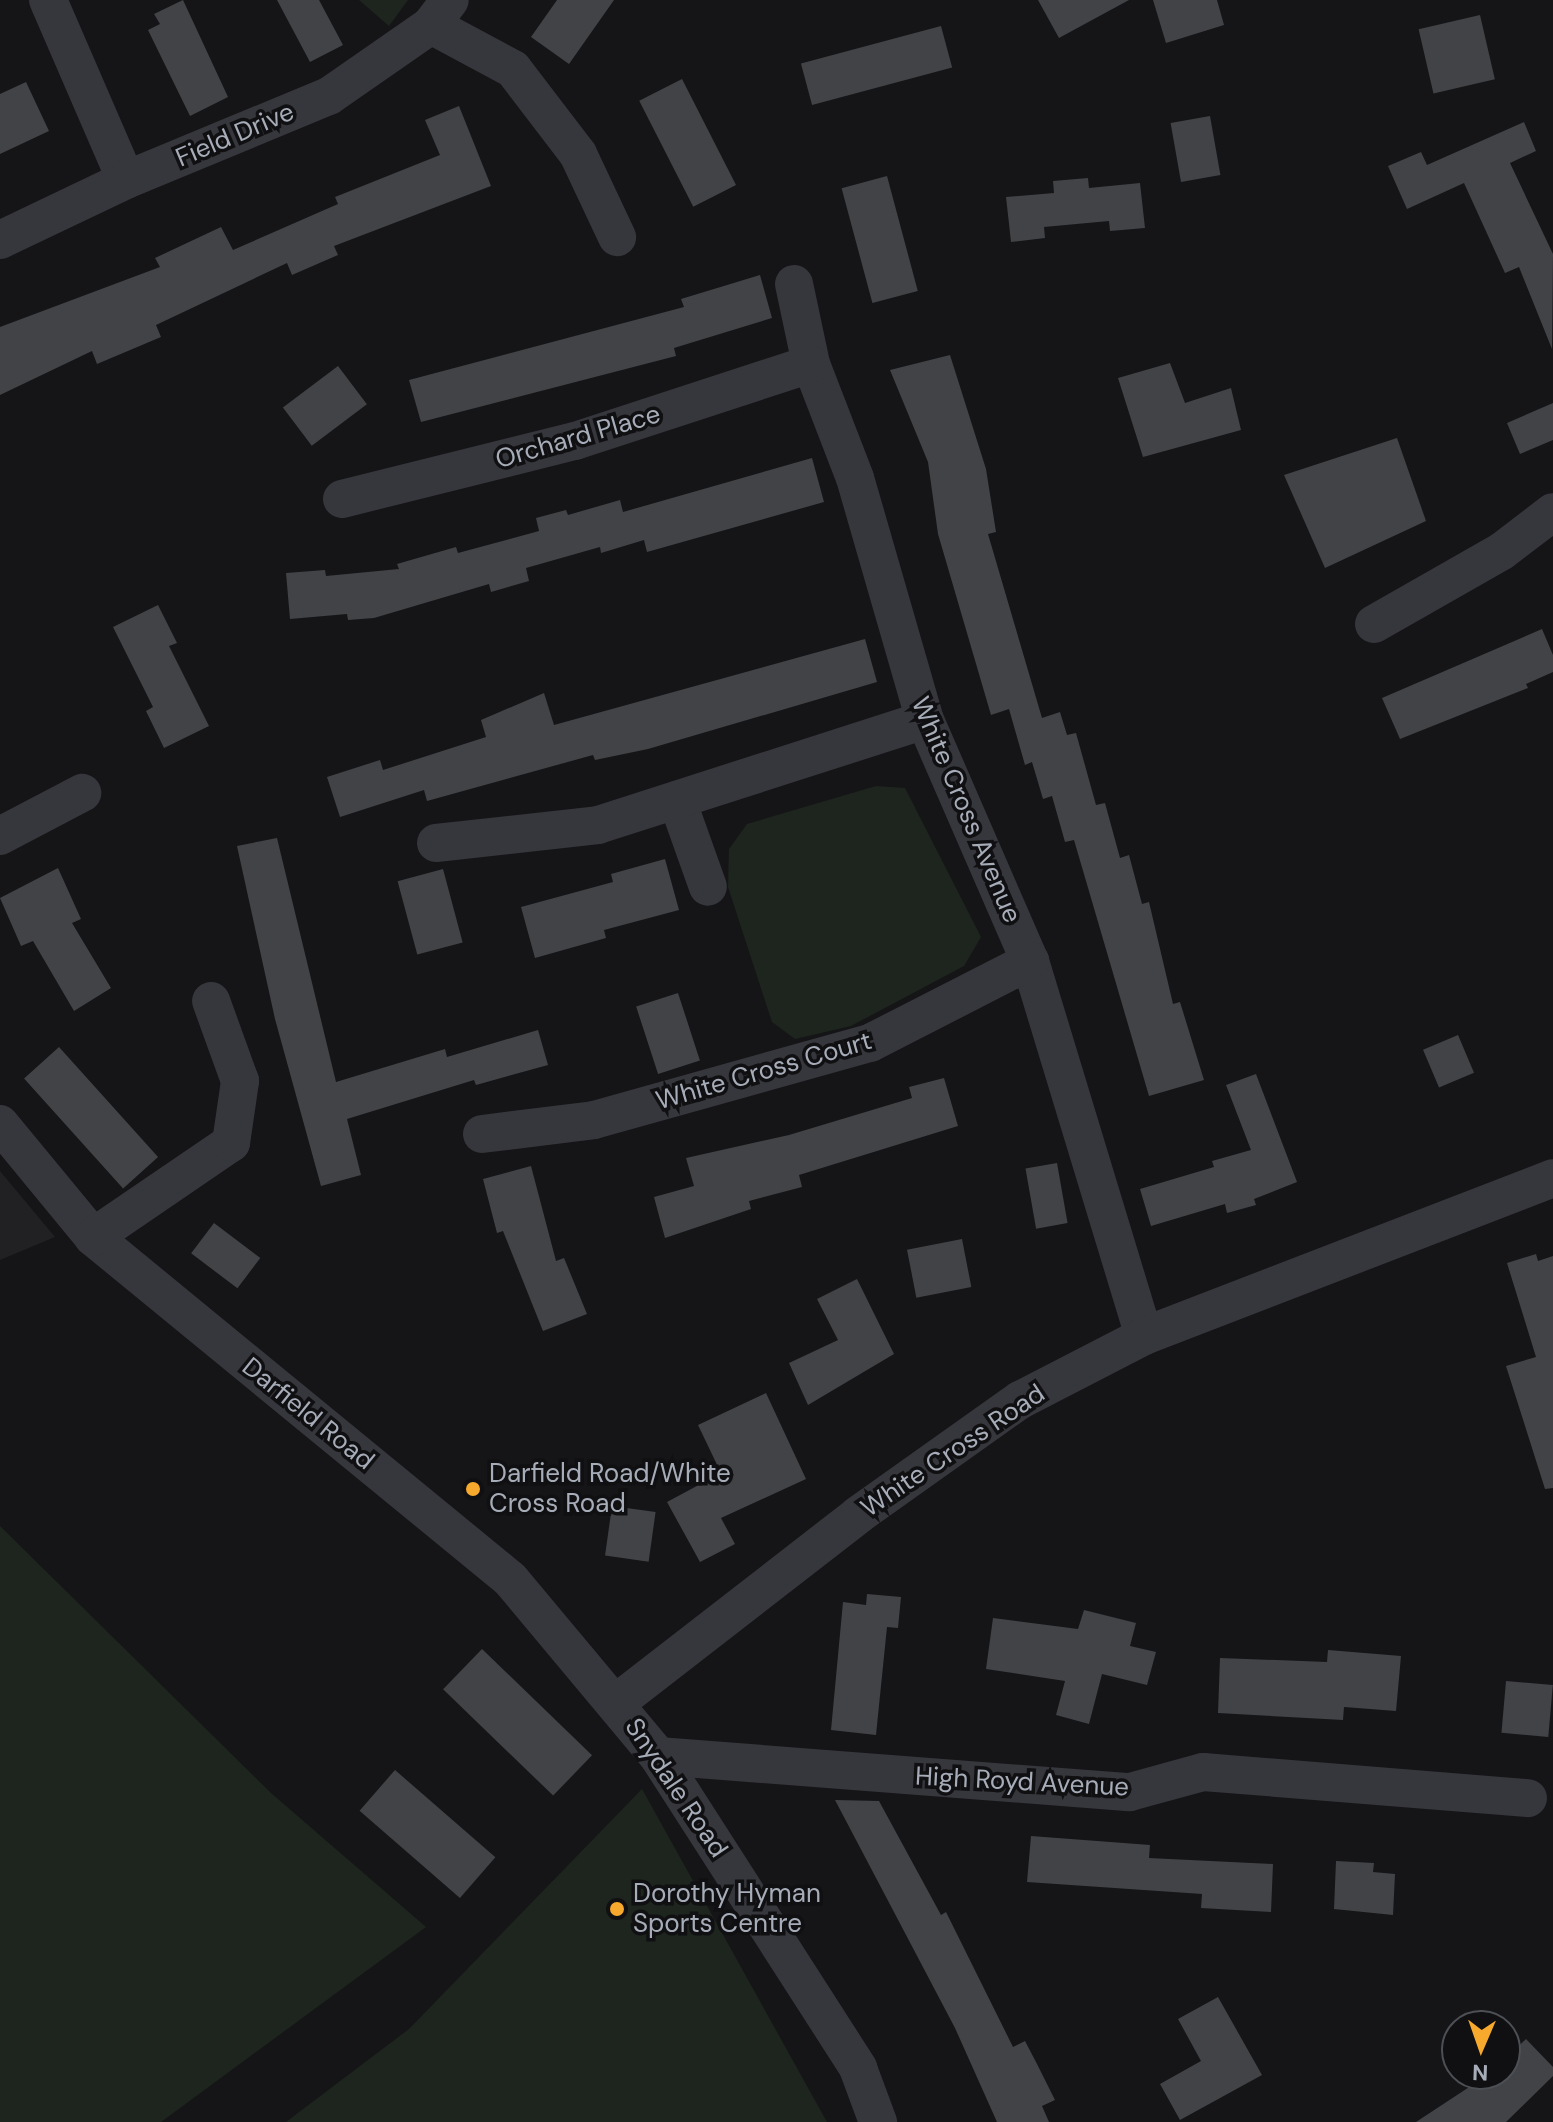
<!DOCTYPE html>
<style>
body{margin:0}
#map{position:relative;width:1553px;height:2122px;overflow:hidden;background:#151517;font-family:"DM Sans",sans-serif}
div>[style]{position:absolute}
.built>*{inset:0;background:#212124}
.green>*{inset:0;background:#1d251e}
.building>*{inset:0;background:#414347;transform-origin:0 0}
.minor>*{height:38px;margin:-19px;padding:0 19px;transform-origin:19px;border-radius:19px;background:#36373c}
.dots>*{width:22px;height:22px;translate:-50% -50%;box-sizing:border-box;border:4px solid #101012;border-radius:50%}
span{translate:-50% -50%;white-space:nowrap;text-align:center;line-height:1.15;-webkit-text-stroke:7px #101012;paint-order:stroke}
.street-label{font-size:26px;color:#a7adb8}
.poi-label{font-size:26px;color:#a7adb8}
.left{translate:0 -50%;text-align:left}
.north{position:absolute;left:1441px;top:2010px;width:80px;height:80px;box-sizing:border-box;background:#101012;border:2px solid #4c4f54;border-radius:50%;rotate:182deg;font-size:22px;font-weight:700;line-height:32px;text-align:center;color:#a7adb8}
.north::after{content:'';display:block;margin:auto;width:28px;height:36px;background:#f7a92d;clip-path:polygon(50% 0,100% 100%,50% 72%,0 100%)}
</style>
<div id="map">
<div class="built">
<div style="clip-path:polygon(0 1171px,55px 1237px,0 1260px)"></div>
</div>
<div class="green">
<div style="clip-path:polygon(359px 0,408px 0,389px 26px)"></div>
<div style="clip-path:polygon(876px 786px,905px 788px,981px 937px,964px 966px,851px 1026px,795px 1039px,772px 1022px,728px 887px,729px 849px,747px 824px)"></div>
<div style="clip-path:polygon(0 1526px,271px 1793px,426px 1927px,161px 2122px,0 2122px)"></div>
<div style="clip-path:polygon(642px 1789px,827px 2122px,286px 2122px,409px 2029px)"></div>
</div>
<div class="building">
<div style="clip-path:polygon(183px 0,228px 97px,190px 116px,148px 30px,160px 24px,154px 14px)"></div>
<div style="clip-path:polygon(277px 0,319px 0,343px 45px,310px 62px)"></div>
<div style="clip-path:polygon(557px 0,614px 0,569px 64px,531px 37px)"></div>
<div style="clip-path:polygon(1038px 0,1129px 0,1059px 38px)"></div>
<div style="clip-path:polygon(1153px 0,1217px 0,1224px 25px,1166px 43px)"></div>
<div style="left:1480px;top:15px;width:66px;height:63px;rotate:77deg"></div>
<div style="left:941px;top:26px;width:43px;height:145px;rotate:75deg"></div>
<div style="left:682px;top:79px;width:119px;height:48px;rotate:63deg"></div>
<div style="clip-path:polygon(26px 82px,49px 131px,0 154px,0 94px)"></div>
<div style="clip-path:polygon(459px 106px,491px 186px,334px 246px,338px 255px,292px 275px,287px 263px,156px 325px,161px 337px,97px 364px,92px 351px,0 395px,0 327px,160px 267px,155px 258px,221px 227px,233px 250px,338px 204px,335px 197px,440px 155px,425px 120px)"></div>
<div style="left:1210px;top:116px;width:60px;height:40px;rotate:80deg"></div>
<div style="clip-path:polygon(1524px 122px,1536px 151px,1510px 163px,1553px 254px,1552px 349px,1519px 267px,1505px 273px,1464px 183px,1407px 209px,1388px 166px,1421px 152px,1427px 165px)"></div>
<div style="left:887px;top:176px;width:119px;height:47px;rotate:75deg"></div>
<div style="clip-path:polygon(1088px 178px,1089px 188px,1140px 183px,1145px 228px,1110px 231px,1109px 221px,1044px 227px,1045px 238px,1011px 242px,1006px 197px,1054px 193px,1053px 181px)"></div>
<div style="clip-path:polygon(760px 275px,772px 318px,674px 348px,676px 356px,421px 422px,409px 380px,684px 307px,681px 299px)"></div>
<div style="clip-path:polygon(950px 355px,986px 469px,996px 532px,988px 534px,1042px 718px,1060px 712px,1067px 735px,1076px 733px,1096px 805px,1105px 803px,1120px 858px,1129px 855px,1142px 904px,1149px 902px,1173px 1004px,1180px 1002px,1204px 1080px,1149px 1096px,1074px 840px,1065px 842px,1052px 796px,1043px 799px,1032px 762px,1025px 765px,1009px 709px,991px 715px,938px 534px,928px 462px,890px 370px)"></div>
<div style="clip-path:polygon(1170px 363px,1185px 403px,1231px 388px,1241px 430px,1143px 457px,1118px 378px)"></div>
<div style="left:338px;top:366px;width:48px;height:69px;rotate:53deg"></div>
<div style="clip-path:polygon(1553px 403px,1553px 440px,1520px 454px,1507px 423px)"></div>
<div style="clip-path:polygon(1397px 438px,1426px 521px,1325px 568px,1284px 475px)"></div>
<div style="clip-path:polygon(812px 458px,824px 502px,647px 552px,644px 540px,601px 553px,600px 547px,526px 568px,529px 581px,491px 592px,489px 584px,374px 618px,348px 620px,347px 614px,290px 619px,286px 573px,325px 570px,326px 576px,399px 569px,397px 564px,456px 547px,458px 553px,539px 531px,536px 518px,566px 510px,568px 515px,620px 500px,623px 512px)"></div>
<div style="clip-path:polygon(158px 605px,177px 643px,169px 646px,209px 726px,164px 748px,146px 711px,153px 707px,113px 627px)"></div>
<div style="clip-path:polygon(1542px 629px,1553px 655px,1553px 672px,1526px 684px,1528px 688px,1400px 739px,1382px 698px)"></div>
<div style="clip-path:polygon(865px 639px,877px 682px,648px 749px,595px 760px,593px 755px,427px 801px,424px 790px,340px 817px,327px 777px,380px 760px,383px 770px,486px 737px,481px 720px,544px 693px,554px 725px)"></div>
<div style="clip-path:polygon(277px 838px,336px 1082px,445px 1049px,447px 1057px,538px 1030px,548px 1065px,476px 1085px,474px 1080px,347px 1119px,361px 1175px,321px 1186px,275px 1019px,237px 846px)"></div>
<div style="clip-path:polygon(665px 859px,679px 910px,604px 930px,606px 938px,535px 958px,521px 907px,613px 882px,611px 874px)"></div>
<div style="clip-path:polygon(58px 868px,81px 919px,72px 923px,111px 988px,74px 1011px,33px 941px,21px 946px,0 898px)"></div>
<div style="left:443px;top:869px;width:76px;height:47px;rotate:75deg"></div>
<div style="left:678px;top:993px;width:71px;height:44px;rotate:72deg"></div>
<div style="left:1458px;top:1035px;width:41px;height:38px;rotate:67deg"></div>
<div style="left:59px;top:1047px;width:148px;height:47px;rotate:48deg"></div>
<div style="clip-path:polygon(1256px 1074px,1297px 1182px,1254px 1199px,1256px 1205px,1227px 1213px,1225px 1204px,1151px 1226px,1140px 1189px,1214px 1167px,1212px 1161px,1251px 1150px,1226px 1085px)"></div>
<div style="clip-path:polygon(944px 1078px,958px 1126px,799px 1175px,802px 1187px,749px 1201px,751px 1209px,665px 1238px,654px 1197px,694px 1186px,686px 1158px,789px 1135px,912px 1098px,909px 1087px)"></div>
<div style="left:1057px;top:1163px;width:61px;height:32px;rotate:80deg"></div>
<div style="clip-path:polygon(531px 1166px,556px 1261px,564px 1258px,587px 1314px,543px 1331px,503px 1231px,497px 1233px,483px 1179px)"></div>
<div style="left:214px;top:1223px;width:58px;height:38px;rotate:37deg"></div>
<div style="left:962px;top:1239px;width:49px;height:56px;rotate:79deg"></div>
<div style="clip-path:polygon(1536px 1254px,1538px 1261px,1553px 1256px,1553px 1488px,1545px 1489px,1506px 1366px,1536px 1357px,1507px 1263px)"></div>
<div style="clip-path:polygon(857px 1279px,894px 1354px,808px 1405px,789px 1363px,838px 1340px,817px 1299px)"></div>
<div style="clip-path:polygon(766px 1393px,806px 1479px,721px 1518px,735px 1544px,700px 1562px,667px 1502px,721px 1473px,698px 1425px)"></div>
<div style="left:612px;top:1506px;width:44px;height:50px;rotate:8deg"></div>
<div style="clip-path:polygon(867px 1594px,901px 1597px,898px 1628px,887px 1627px,876px 1735px,831px 1730px,843px 1602px,866px 1605px)"></div>
<div style="clip-path:polygon(1084px 1610px,1136px 1623px,1130px 1646px,1156px 1652px,1147px 1685px,1102px 1674px,1089px 1724px,1056px 1715px,1065px 1681px,986px 1669px,993px 1618px,1078px 1629px)"></div>
<div style="left:482px;top:1649px;width:153px;height:56px;rotate:44deg"></div>
<div style="clip-path:polygon(1328px 1650px,1401px 1656px,1396px 1711px,1344px 1707px,1343px 1720px,1218px 1713px,1220px 1658px,1327px 1662px)"></div>
<div style="left:1506px;top:1681px;width:47px;height:52px;rotate:5deg"></div>
<div style="left:395px;top:1770px;width:133px;height:54px;rotate:41deg"></div>
<div style="clip-path:polygon(835px 1800px,879px 1801px,941px 1915px,946px 1912px,1013px 2047px,1025px 2041px,1037px 2064px,1055px 2100px,1042px 2106px,1049px 2122px,997px 2122px,955px 2028px)"></div>
<div style="clip-path:polygon(1031px 1836px,1150px 1845px,1149px 1858px,1273px 1864px,1271px 1912px,1201px 1908px,1202px 1894px,1027px 1882px)"></div>
<div style="clip-path:polygon(1336px 1861px,1374px 1863px,1373px 1872px,1395px 1874px,1393px 1915px,1334px 1909px)"></div>
<div style="clip-path:polygon(1218px 1997px,1262px 2075px,1180px 2120px,1160px 2084px,1201px 2061px,1178px 2019px)"></div>
<div style="clip-path:polygon(1526px 2039px,1553px 2067px,1553px 2076px,1506px 2122px,1416px 2122px,1489px 2074px,1505px 2074px,1505px 2059px)"></div>
</div>
<div class="minor">
<div style="left:48px;top:0;width:196px;rotate:66.6deg"></div>
<div style="left:431px;top:25px;width:93px;rotate:28.2deg"></div>
<div style="left:513px;top:69px;width:107px;rotate:52.6deg"></div>
<div style="left:578px;top:154px;width:92px;rotate:64.8deg"></div>
<div style="left:0;top:240px;width:140px;rotate:-25.5deg"></div>
<div style="left:126px;top:180px;width:220px;rotate:-22.5deg"></div>
<div style="left:329px;top:96px;width:124px;rotate:-34.8deg"></div>
<div style="left:431px;top:25px;width:31px;rotate:-53deg"></div>
<div style="left:794px;top:284px;width:82px;rotate:78deg"></div>
<div style="left:811px;top:364px;width:122px;rotate:68.9deg"></div>
<div style="left:855px;top:478px;width:252px;rotate:73.9deg"></div>
<div style="left:925px;top:720px;width:263px;rotate:66.5deg"></div>
<div style="left:1030px;top:961px;width:392px;rotate:73.1deg"></div>
<div style="left:342px;top:499px;width:240px;rotate:-14deg"></div>
<div style="left:575px;top:441px;width:248px;rotate:-18.1deg"></div>
<div style="left:1374px;top:624px;width:147px;rotate:-29.7deg"></div>
<div style="left:1502px;top:551px;width:64px;rotate:-37.4deg"></div>
<div style="left:677px;top:800px;width:92px;rotate:70.4deg"></div>
<div style="left:0;top:836px;width:93px;rotate:-27.7deg"></div>
<div style="left:436px;top:843px;width:163px;rotate:-6.3deg"></div>
<div style="left:598px;top:825px;width:343px;rotate:-17.8deg"></div>
<div style="left:0;top:1124px;width:146px;rotate:50.5deg"></div>
<div style="left:93px;top:1237px;width:539px;rotate:39.36deg"></div>
<div style="left:510px;top:1579px;width:231px;rotate:50.1deg"></div>
<div style="left:658px;top:1756px;width:371px;rotate:57.3deg"></div>
<div style="left:858px;top:2068px;width:58px;rotate:69.7deg"></div>
<div style="left:482px;top:1134px;width:113px;rotate:-7.1deg"></div>
<div style="left:594px;top:1120px;width:287px;rotate:-15.6deg"></div>
<div style="left:870px;top:1043px;width:180px;rotate:-27.1deg"></div>
<div style="left:93px;top:1237px;width:167px;rotate:-34.3deg"></div>
<div style="left:231px;top:1143px;width:63px;rotate:-81.7deg"></div>
<div style="left:240px;top:1081px;width:85px;rotate:-109.9deg"></div>
<div style="left:616px;top:1703px;width:306px;rotate:-37.8deg"></div>
<div style="left:858px;top:1515px;width:199px;rotate:-35.4deg"></div>
<div style="left:1020px;top:1400px;width:140px;rotate:-27.3deg"></div>
<div style="left:1144px;top:1336px;width:438px;rotate:-21.1deg"></div>
<div style="left:658px;top:1756px;width:473px;rotate:4.4deg"></div>
<div style="left:1130px;top:1792px;width:76px;rotate:-15.3deg"></div>
<div style="left:1203px;top:1772px;width:326px;rotate:4.6deg"></div>
</div>
<div class="dots">
<div style="left:473px;top:1489px;background:#f7a92d"></div>
<div style="left:617px;top:1909px;background:#f7a92d"></div>
</div>
<div class="street-label">
<span style="left:235px;top:135px;rotate:-23deg">Field Drive</span>
<span style="left:578px;top:437px;rotate:-16deg">Orchard Place</span>
<span style="left:966px;top:810px;rotate:67deg">White Cross Avenue</span>
<span style="left:764px;top:1071px;rotate:-16deg">White Cross Court</span>
<span style="left:308px;top:1414px;rotate:39deg">Darfield Road</span>
<span style="left:953px;top:1451px;rotate:-34deg">White Cross Road</span>
<span style="left:1022px;top:1782px;rotate:3deg">High Royd Avenue</span>
<span style="left:676px;top:1788px;rotate:56deg">Snydale Road</span>
</div>
<div class="poi-label">
<span class="left" style="left:489px;top:1489px">Darfield Road/White<br>Cross Road</span>
<span class="left" style="left:633px;top:1909px">Dorothy Hyman<br>Sports Centre</span>
</div>
<div class="north">N</div>
</div>
